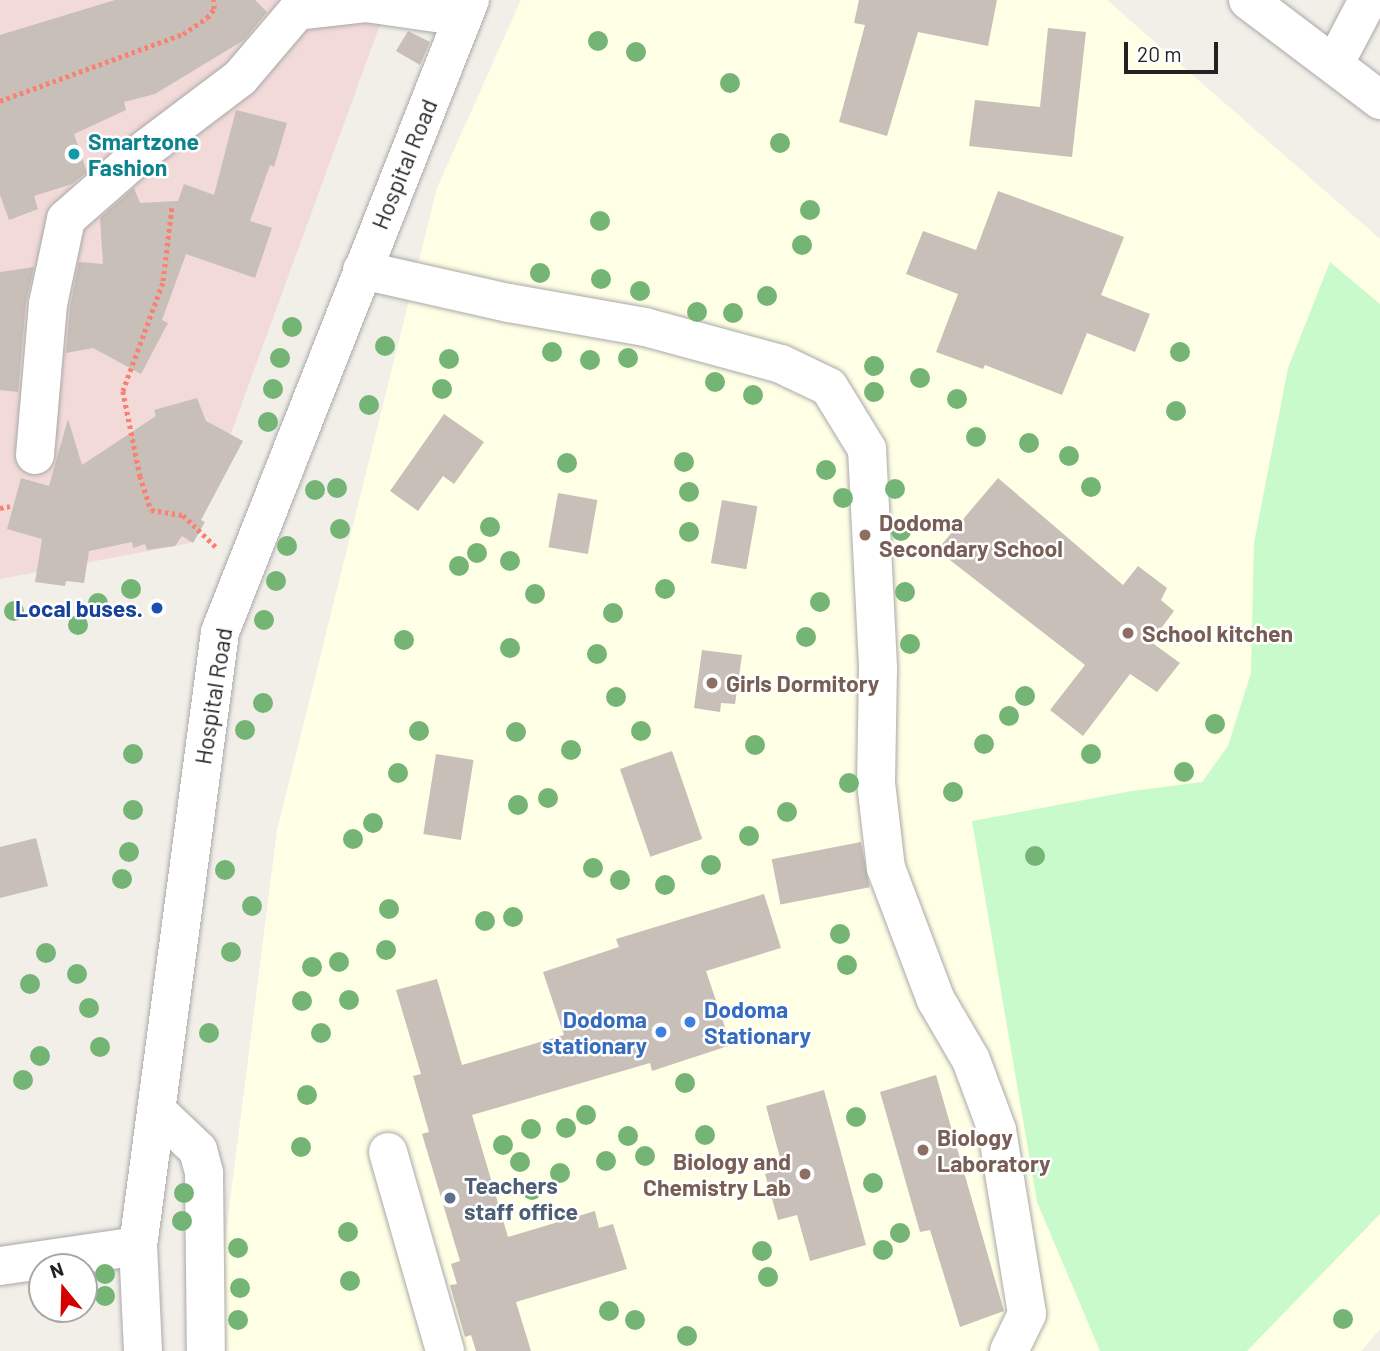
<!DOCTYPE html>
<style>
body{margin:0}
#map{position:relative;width:1380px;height:1351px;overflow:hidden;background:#f2efe9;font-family:Barlow,sans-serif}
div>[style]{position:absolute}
.commercial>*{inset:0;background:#f2dad9}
.education>*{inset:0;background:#ffffe5}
.park>*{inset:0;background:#c8facc}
.building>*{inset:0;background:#c7bfb8;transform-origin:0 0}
.path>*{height:4.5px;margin-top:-2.25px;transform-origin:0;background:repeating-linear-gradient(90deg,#fa8072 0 3.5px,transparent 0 7px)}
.roads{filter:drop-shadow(0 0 2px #a9a9a9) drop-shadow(0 0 2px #a9a9a9)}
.minor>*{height:38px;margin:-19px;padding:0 19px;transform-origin:19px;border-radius:19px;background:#fff}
.trees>*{width:20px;height:20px;margin:-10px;border-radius:50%;background:#74b475}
.dots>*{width:19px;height:19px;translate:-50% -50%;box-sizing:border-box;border:4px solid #fff;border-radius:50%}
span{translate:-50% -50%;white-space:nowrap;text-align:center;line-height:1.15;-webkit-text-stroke:5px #fff;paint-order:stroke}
.culture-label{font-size:23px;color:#0d838f;font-weight:700}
.left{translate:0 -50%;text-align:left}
.street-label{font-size:23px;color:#222}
.education-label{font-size:23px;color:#785e54;font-weight:700}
.right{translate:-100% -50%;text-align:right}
.transit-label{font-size:23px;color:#164399;font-weight:700}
.shop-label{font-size:23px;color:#366cbe;font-weight:700}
.service-label{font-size:23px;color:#4e5e75;font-weight:700}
.north{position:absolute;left:28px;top:1253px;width:70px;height:70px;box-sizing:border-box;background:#fff;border:2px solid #a7a7a7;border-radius:50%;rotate:341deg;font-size:19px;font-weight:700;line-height:28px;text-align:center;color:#222}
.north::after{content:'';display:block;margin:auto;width:24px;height:32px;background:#d40000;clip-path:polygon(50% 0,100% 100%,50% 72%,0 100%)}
.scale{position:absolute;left:1124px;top:42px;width:94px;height:32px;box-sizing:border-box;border:4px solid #222;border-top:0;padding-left:9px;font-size:21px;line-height:24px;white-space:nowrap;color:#222;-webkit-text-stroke:5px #fff;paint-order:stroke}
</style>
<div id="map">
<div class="commercial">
<div style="clip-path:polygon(0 0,389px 0,191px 543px,0 579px)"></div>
</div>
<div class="education">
<div style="clip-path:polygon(521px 0,1107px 0,1380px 239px,1380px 1329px,1361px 1351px,211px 1351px,277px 830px,437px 188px)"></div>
</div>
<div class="park">
<div style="clip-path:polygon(1330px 262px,1380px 304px,1380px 1214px,1247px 1351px,1100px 1351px,1037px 1202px,972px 821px,1132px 791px,1202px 782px,1228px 746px,1251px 673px,1254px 543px,1288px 368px)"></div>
</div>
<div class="building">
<div style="clip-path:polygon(115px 0,255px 0,267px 12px,244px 40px,155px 94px,124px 102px,126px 110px,74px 134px,87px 172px,72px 184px,34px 196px,38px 209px,9px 220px,0 195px,0 35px)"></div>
<div style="clip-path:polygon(859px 0,997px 0,988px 46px,918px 32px,887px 136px,839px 122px,865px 25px,854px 23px)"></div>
<div style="clip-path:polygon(1048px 28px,1086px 32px,1072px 157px,969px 146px,975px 100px,1040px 107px)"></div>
<div style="clip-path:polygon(408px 31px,430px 42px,420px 65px,396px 51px)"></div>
<div style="clip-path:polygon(236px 110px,287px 123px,274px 167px,270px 165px,250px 221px,272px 228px,255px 278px,186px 254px,162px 320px,168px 323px,141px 374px,93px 348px,66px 353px,70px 307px,79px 262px,103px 264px,100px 218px,134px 188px,140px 203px,178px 201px,184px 184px,214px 195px)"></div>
<div style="clip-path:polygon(998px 191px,1124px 237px,1101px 295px,1150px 314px,1135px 352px,1087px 333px,1062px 395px,985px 365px,983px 369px,936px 352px,958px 294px,906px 274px,923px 231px,976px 250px)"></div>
<div style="clip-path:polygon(34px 267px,26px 302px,18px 392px,0 390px,0 272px)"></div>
<div style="clip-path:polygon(197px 398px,206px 421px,243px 441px,201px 520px,205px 522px,193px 543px,182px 536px,175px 546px,147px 550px,145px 544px,133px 548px,132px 542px,89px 551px,84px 583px,66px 581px,65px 586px,35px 582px,42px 539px,7px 529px,21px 478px,49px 486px,68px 419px,82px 465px,156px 416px,154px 410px)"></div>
<div style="clip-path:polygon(444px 414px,484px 442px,454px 484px,443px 476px,418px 511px,390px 491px)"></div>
<div style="clip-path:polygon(998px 478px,1123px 585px,1138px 566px,1167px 588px,1161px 600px,1174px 611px,1151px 642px,1180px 663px,1157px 692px,1130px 674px,1083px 736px,1050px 710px,1085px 665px,937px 550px)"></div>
<div style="left:558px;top:493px;width:40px;height:55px;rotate:10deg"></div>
<div style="left:722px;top:500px;width:36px;height:64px;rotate:10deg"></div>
<div style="clip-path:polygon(702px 650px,742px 655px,735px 704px,721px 703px,720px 712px,694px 708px)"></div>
<div style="left:672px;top:751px;width:93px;height:55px;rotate:71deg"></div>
<div style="left:436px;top:754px;width:38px;height:81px;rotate:9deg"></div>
<div style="clip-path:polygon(36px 838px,48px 886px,0 898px,0 847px)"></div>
<div style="left:861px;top:842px;width:46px;height:91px;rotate:79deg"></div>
<div style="clip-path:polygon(764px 894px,781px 948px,706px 971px,731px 1045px,652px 1071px,650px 1063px,472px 1115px,508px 1237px,595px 1211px,599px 1228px,613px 1224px,627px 1269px,516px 1302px,531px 1351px,476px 1351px,471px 1335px,465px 1337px,450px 1285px,457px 1284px,451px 1264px,460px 1261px,422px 1134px,429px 1132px,413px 1076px,421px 1074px,396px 990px,437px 979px,462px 1065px,564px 1035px,543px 972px,619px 947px,616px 939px)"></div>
<div style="clip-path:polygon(936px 1075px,1004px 1311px,960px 1327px,930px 1230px,920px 1232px,880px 1092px)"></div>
<div style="clip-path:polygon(824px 1090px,866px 1245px,810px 1261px,797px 1215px,778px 1220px,765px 1174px,783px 1169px,766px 1106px)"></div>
</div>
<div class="path">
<div style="left:0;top:101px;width:195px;rotate:-20.1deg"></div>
<div style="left:183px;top:34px;width:29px;rotate:-34deg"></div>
<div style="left:207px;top:18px;width:11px;rotate:-52deg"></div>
<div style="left:214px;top:9px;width:9px;rotate:-96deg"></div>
<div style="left:172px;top:208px;width:76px;rotate:96.8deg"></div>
<div style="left:163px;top:283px;width:115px;rotate:110.3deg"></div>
<div style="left:123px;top:391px;width:87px;rotate:78.7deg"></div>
<div style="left:140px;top:476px;width:36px;rotate:72deg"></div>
<div style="left:151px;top:510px;width:32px;rotate:9deg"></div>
<div style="left:183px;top:515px;width:47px;rotate:44.1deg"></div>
<div style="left:0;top:508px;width:10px;rotate:-11deg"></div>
</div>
<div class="roads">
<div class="minor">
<div style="left:1248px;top:0;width:166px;rotate:37.1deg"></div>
<div style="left:1335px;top:63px;width:71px;rotate:-62.4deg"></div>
<div style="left:362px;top:270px;width:151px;rotate:12.7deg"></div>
<div style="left:509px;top:303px;width:138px;rotate:10deg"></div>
<div style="left:645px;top:327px;width:141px;rotate:15.2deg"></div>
<div style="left:781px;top:364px;width:53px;rotate:25.6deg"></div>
<div style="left:829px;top:387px;width:73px;rotate:58.5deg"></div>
<div style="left:867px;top:449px;width:220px;rotate:87.1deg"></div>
<div style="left:878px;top:669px;width:114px;rotate:91deg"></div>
<div style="left:876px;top:783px;width:86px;rotate:83.3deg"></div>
<div style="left:886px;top:868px;width:141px;rotate:69.3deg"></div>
<div style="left:936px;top:1000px;width:69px;rotate:59.7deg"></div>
<div style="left:971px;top:1060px;width:75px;rotate:69.6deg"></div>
<div style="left:997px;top:1130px;width:186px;rotate:80.7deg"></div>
<div style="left:1027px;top:1314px;width:41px;rotate:115.9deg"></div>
<div style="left:35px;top:455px;width:152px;rotate:-85.1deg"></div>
<div style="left:48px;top:304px;width:87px;rotate:-78deg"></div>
<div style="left:66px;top:219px;width:106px;rotate:-41.2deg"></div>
<div style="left:146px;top:149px;width:118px;rotate:-37.1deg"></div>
<div style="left:240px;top:78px;width:88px;rotate:-49.6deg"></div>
<div style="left:297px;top:11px;width:69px;rotate:-6.6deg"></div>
<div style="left:366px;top:3px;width:98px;rotate:8.2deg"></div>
<div style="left:156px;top:1110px;width:58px;rotate:43.6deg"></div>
<div style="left:198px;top:1150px;width:24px;rotate:75deg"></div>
<div style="left:204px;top:1173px;width:178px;rotate:89.4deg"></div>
<div style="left:388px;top:1152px;width:207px;rotate:74deg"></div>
<div style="left:0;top:1266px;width:139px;rotate:-8.2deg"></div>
<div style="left:143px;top:1351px;width:105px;rotate:-92.7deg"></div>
<div style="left:138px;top:1246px;width:619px;rotate:-82.39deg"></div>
<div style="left:220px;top:632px;width:680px;rotate:-68.42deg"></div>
</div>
</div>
<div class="trees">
<div style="left:598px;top:41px"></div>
<div style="left:636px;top:52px"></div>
<div style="left:730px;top:83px"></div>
<div style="left:780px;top:143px"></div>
<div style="left:810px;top:210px"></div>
<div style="left:600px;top:221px"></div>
<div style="left:802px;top:245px"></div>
<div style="left:540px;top:273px"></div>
<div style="left:601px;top:279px"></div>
<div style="left:640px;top:291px"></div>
<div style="left:767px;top:296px"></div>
<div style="left:697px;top:312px"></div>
<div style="left:733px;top:313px"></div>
<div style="left:292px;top:327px"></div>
<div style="left:385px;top:346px"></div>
<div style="left:552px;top:352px"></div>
<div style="left:1180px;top:352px"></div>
<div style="left:280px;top:358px"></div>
<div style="left:628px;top:358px"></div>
<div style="left:449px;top:359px"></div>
<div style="left:590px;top:360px"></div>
<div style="left:874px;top:366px"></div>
<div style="left:920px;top:378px"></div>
<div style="left:715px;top:382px"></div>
<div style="left:273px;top:389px"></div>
<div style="left:442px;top:389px"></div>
<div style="left:874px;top:392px"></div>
<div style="left:753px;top:395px"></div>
<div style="left:957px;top:399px"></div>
<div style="left:369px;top:405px"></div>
<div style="left:1176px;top:411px"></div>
<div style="left:268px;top:422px"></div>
<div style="left:976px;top:437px"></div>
<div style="left:1029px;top:443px"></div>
<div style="left:1069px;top:456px"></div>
<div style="left:684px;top:462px"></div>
<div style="left:567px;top:463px"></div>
<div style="left:826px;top:470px"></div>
<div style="left:1091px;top:487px"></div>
<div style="left:337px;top:488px"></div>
<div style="left:895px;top:489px"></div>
<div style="left:315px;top:490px"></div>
<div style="left:689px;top:492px"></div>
<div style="left:843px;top:498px"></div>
<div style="left:490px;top:527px"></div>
<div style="left:340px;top:529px"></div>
<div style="left:901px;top:531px"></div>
<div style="left:689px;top:532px"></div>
<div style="left:287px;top:546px"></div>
<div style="left:477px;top:553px"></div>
<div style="left:510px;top:561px"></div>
<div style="left:459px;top:566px"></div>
<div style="left:276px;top:581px"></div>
<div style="left:131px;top:589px"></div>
<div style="left:665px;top:589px"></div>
<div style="left:905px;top:592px"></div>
<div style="left:535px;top:594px"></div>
<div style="left:820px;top:602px"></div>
<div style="left:98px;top:603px"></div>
<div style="left:14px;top:611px"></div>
<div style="left:613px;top:613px"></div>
<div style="left:264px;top:620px"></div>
<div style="left:78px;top:625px"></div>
<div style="left:806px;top:637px"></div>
<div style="left:404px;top:640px"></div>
<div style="left:910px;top:644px"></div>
<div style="left:510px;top:648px"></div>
<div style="left:597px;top:654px"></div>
<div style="left:1025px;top:696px"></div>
<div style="left:616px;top:697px"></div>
<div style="left:263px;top:703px"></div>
<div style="left:1009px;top:716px"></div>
<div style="left:1215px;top:724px"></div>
<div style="left:245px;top:730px"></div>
<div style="left:419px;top:731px"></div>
<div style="left:641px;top:731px"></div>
<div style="left:516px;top:732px"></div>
<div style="left:984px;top:744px"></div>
<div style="left:755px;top:745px"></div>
<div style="left:571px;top:750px"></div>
<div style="left:133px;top:754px"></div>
<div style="left:1091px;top:754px"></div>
<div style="left:1184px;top:772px"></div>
<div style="left:398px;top:773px"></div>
<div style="left:849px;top:783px"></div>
<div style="left:953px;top:792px"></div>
<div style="left:548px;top:798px"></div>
<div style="left:518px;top:805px"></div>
<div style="left:133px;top:810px"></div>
<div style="left:787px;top:812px"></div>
<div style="left:373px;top:823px"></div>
<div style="left:749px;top:836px"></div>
<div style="left:353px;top:839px"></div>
<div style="left:129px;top:852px"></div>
<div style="left:1035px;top:856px"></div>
<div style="left:711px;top:865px"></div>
<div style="left:593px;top:868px"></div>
<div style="left:225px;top:870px"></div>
<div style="left:122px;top:879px"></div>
<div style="left:620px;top:880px"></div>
<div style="left:665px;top:885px"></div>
<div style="left:252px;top:906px"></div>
<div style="left:389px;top:909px"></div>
<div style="left:513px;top:917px"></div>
<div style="left:485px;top:921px"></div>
<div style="left:840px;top:934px"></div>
<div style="left:386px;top:950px"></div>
<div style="left:231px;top:952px"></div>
<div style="left:46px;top:953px"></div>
<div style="left:339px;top:962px"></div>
<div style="left:847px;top:965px"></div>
<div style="left:312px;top:967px"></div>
<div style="left:77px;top:974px"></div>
<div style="left:30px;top:984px"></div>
<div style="left:349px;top:1000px"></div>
<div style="left:302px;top:1001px"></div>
<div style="left:89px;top:1008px"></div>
<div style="left:209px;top:1033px"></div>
<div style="left:321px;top:1033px"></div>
<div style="left:100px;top:1047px"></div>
<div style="left:40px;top:1056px"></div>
<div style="left:23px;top:1080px"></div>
<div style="left:685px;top:1083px"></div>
<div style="left:307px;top:1095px"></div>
<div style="left:586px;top:1115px"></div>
<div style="left:856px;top:1117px"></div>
<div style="left:566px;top:1128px"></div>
<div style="left:531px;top:1129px"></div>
<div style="left:705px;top:1135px"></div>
<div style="left:628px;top:1136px"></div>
<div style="left:503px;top:1145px"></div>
<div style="left:301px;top:1147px"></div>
<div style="left:645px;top:1156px"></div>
<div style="left:606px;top:1161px"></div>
<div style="left:520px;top:1162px"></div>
<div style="left:560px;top:1173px"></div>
<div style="left:873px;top:1183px"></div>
<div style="left:532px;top:1190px"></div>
<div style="left:184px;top:1193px"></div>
<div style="left:182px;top:1221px"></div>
<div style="left:348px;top:1232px"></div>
<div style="left:900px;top:1233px"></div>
<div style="left:238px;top:1248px"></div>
<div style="left:883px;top:1250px"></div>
<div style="left:762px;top:1251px"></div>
<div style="left:105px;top:1274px"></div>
<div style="left:768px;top:1277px"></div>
<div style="left:350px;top:1281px"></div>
<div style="left:240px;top:1288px"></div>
<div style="left:105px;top:1296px"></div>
<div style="left:609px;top:1311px"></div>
<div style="left:1343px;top:1319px"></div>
<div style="left:238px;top:1320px"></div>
<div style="left:635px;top:1320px"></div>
<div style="left:687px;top:1336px"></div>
</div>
<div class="dots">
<div style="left:74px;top:154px;background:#0f9aa8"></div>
<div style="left:865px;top:535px;background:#8d6e63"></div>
<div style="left:157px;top:608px;background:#1a4fb4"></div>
<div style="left:1128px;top:633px;background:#8d6e63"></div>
<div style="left:712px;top:683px;background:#8d6e63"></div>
<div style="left:690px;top:1022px;background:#3f7fe0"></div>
<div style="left:661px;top:1032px;background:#3f7fe0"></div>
<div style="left:923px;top:1150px;background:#8d6e63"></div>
<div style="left:805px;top:1174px;background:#8d6e63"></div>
<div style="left:450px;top:1198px;background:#5c6f8a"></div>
</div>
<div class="culture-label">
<span class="left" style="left:88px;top:154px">Smartzone<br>Fashion</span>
</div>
<div class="street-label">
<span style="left:404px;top:164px;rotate:-68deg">Hospital Road</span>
<span style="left:213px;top:696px;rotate:-81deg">Hospital Road</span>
</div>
<div class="education-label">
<span class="left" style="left:879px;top:535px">Dodoma<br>Secondary School</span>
<span class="left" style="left:1142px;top:633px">School kitchen</span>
<span class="left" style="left:726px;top:683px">Girls Dormitory</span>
<span class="left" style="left:937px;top:1150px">Biology<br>Laboratory</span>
<span class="right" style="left:791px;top:1174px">Biology and<br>Chemistry Lab</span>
</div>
<div class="transit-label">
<span class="right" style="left:143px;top:608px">Local buses.</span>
</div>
<div class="shop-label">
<span class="left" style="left:704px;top:1022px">Dodoma<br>Stationary</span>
<span class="right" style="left:647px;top:1032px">Dodoma<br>stationary</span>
</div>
<div class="service-label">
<span class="left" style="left:464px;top:1198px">Teachers<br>staff office</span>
</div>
<div class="north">N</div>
<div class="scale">20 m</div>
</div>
